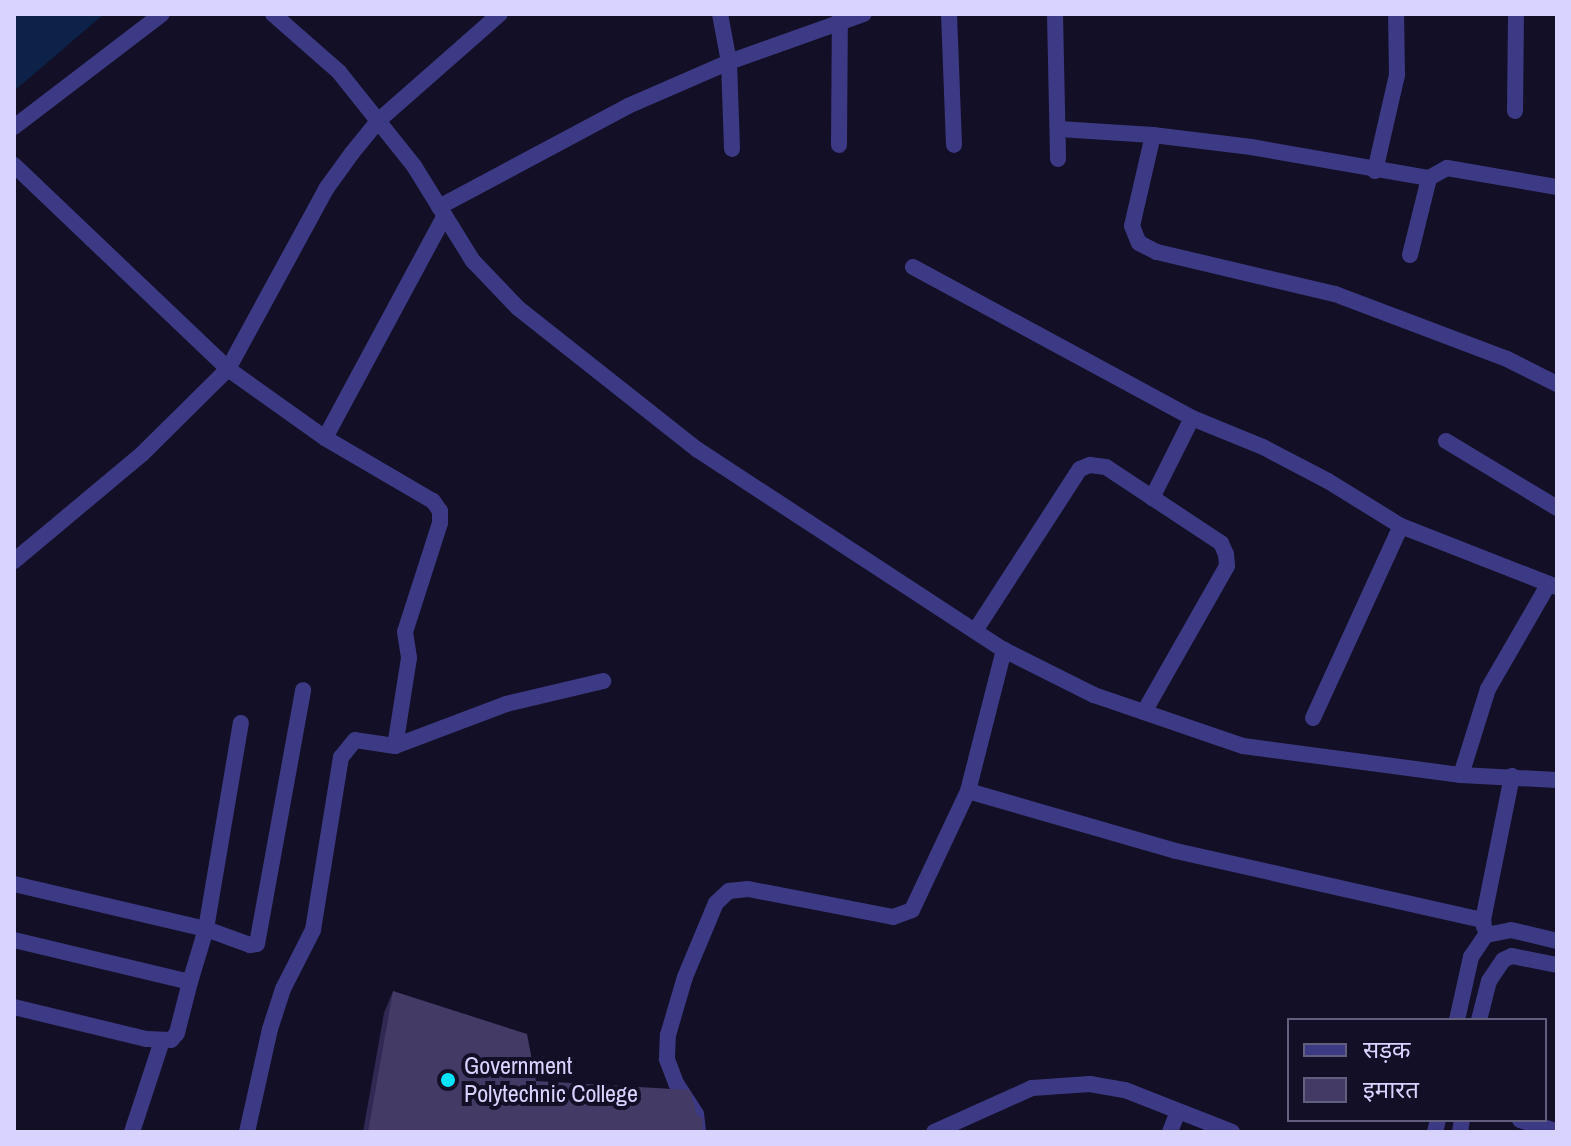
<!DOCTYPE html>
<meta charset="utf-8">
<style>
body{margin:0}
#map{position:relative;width:1571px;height:1146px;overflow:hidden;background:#130f26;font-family:"Archivo Narrow","Noto Sans Devanagari",sans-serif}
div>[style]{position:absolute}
.water>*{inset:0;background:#0c2248}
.minor>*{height:16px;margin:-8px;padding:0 8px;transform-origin:8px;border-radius:8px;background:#3d3a85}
.wall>*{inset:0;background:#312854}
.building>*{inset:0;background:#433a66}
.dots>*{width:22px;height:22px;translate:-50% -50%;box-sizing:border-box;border:4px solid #130f26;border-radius:50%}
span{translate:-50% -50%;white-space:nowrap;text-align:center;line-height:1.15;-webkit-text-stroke:8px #130f26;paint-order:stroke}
.poi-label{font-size:24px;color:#d9d4ff}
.left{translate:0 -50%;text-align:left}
.frame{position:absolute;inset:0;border:16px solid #d9d4ff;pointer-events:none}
.legend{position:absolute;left:1287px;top:1018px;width:260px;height:104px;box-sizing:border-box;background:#130f26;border:2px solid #625e7d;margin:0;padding:10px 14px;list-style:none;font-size:24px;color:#d9d4ff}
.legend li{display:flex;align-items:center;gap:16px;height:40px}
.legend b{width:40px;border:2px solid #625e7d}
</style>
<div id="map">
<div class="water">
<div style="clip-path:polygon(14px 14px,104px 14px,14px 91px)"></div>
</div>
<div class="minor">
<div style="left:273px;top:14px;width:88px;rotate:41.3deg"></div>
<div style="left:339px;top:72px;width:120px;rotate:51.4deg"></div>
<div style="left:414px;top:166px;width:112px;rotate:58.2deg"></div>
<div style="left:473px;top:261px;width:65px;rotate:46.2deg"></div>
<div style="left:518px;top:308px;width:229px;rotate:38.3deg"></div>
<div style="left:698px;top:450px;width:366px;rotate:33.2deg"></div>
<div style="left:1004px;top:650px;width:101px;rotate:26.6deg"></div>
<div style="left:1094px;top:695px;width:157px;rotate:18.9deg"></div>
<div style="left:1243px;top:746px;width:220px;rotate:7.6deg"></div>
<div style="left:1461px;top:775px;width:96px;rotate:3deg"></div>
<div style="left:720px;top:14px;width:49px;rotate:79.4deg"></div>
<div style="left:729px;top:62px;width:87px;rotate:88deg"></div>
<div style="left:949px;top:14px;width:131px;rotate:87.8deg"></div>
<div style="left:1055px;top:14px;width:145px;rotate:88.8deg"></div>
<div style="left:1515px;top:111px;width:97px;rotate:-89.4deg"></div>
<div style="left:14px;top:127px;width:186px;rotate:-37.4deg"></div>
<div style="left:1059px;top:129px;width:94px;rotate:3.7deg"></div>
<div style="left:1153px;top:135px;width:99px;rotate:7deg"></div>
<div style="left:1251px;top:147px;width:181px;rotate:9.9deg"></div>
<div style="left:1153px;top:135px;width:93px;rotate:103deg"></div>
<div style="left:1132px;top:226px;width:18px;rotate:68deg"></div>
<div style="left:1139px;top:243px;width:20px;rotate:27deg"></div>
<div style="left:1157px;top:252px;width:183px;rotate:13.3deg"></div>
<div style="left:1335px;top:294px;width:184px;rotate:20.7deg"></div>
<div style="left:1507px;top:359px;width:56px;rotate:26.6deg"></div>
<div style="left:839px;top:145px;width:131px;rotate:-89.6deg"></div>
<div style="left:14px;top:165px;width:296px;rotate:43.6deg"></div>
<div style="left:228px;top:369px;width:119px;rotate:35.4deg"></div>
<div style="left:325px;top:438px;width:125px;rotate:30.3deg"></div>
<div style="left:433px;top:501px;width:12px;rotate:55deg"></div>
<div style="left:440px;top:511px;width:12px;rotate:90deg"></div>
<div style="left:440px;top:523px;width:114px;rotate:107.8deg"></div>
<div style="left:405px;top:632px;width:26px;rotate:81deg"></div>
<div style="left:409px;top:658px;width:89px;rotate:99deg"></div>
<div style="left:395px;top:746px;width:40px;rotate:-171.5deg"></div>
<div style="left:355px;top:740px;width:22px;rotate:129deg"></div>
<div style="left:341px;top:757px;width:175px;rotate:99.2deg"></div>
<div style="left:313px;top:930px;width:66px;rotate:117deg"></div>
<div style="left:283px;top:989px;width:42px;rotate:108deg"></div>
<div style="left:270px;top:1029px;width:106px;rotate:102.6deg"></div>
<div style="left:1375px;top:171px;width:98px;rotate:-77.1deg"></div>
<div style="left:1397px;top:75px;width:61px;rotate:-90.9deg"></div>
<div style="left:439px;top:207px;width:214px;rotate:-28.1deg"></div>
<div style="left:628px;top:106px;width:110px;rotate:-23.5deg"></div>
<div style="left:729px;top:62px;width:143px;rotate:-19.6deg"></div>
<div style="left:1410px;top:255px;width:79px;rotate:-76.1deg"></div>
<div style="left:1429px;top:178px;width:21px;rotate:-29deg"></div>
<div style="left:1447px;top:168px;width:112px;rotate:9.8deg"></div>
<div style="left:913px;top:267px;width:317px;rotate:28.4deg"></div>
<div style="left:1192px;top:418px;width:77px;rotate:22.2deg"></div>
<div style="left:1263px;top:447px;width:73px;rotate:27.6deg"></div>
<div style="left:1328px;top:481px;width:86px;rotate:31.7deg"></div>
<div style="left:1401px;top:526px;width:168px;rotate:21.4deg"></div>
<div style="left:325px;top:438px;width:251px;rotate:-61.7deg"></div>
<div style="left:1446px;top:441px;width:130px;rotate:31.1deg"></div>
<div style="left:1152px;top:498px;width:89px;rotate:-63.4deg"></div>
<div style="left:14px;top:561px;width:167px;rotate:-39.9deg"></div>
<div style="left:142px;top:454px;width:121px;rotate:-44.7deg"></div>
<div style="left:228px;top:369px;width:205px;rotate:-61.4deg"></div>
<div style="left:326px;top:189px;width:44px;rotate:-54.2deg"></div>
<div style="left:352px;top:153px;width:41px;rotate:-50.9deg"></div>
<div style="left:378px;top:121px;width:162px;rotate:-41.3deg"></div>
<div style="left:975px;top:631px;width:193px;rotate:-57.1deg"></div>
<div style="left:1080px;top:469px;width:11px;rotate:-22deg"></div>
<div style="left:1090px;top:465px;width:16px;rotate:7deg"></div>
<div style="left:1106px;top:467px;width:138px;rotate:33.5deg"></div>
<div style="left:1221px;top:543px;width:12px;rotate:66deg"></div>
<div style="left:1226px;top:554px;width:12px;rotate:85deg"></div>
<div style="left:1227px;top:566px;width:168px;rotate:119.6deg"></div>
<div style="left:1313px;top:718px;width:211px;rotate:-65.4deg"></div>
<div style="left:395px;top:746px;width:119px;rotate:-20.7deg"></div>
<div style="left:506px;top:704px;width:100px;rotate:-13.3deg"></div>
<div style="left:1461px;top:775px;width:90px;rotate:-72.6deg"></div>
<div style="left:1488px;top:689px;width:120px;rotate:-60deg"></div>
<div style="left:968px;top:791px;width:216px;rotate:16.1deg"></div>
<div style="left:1176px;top:851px;width:315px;rotate:12.7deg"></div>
<div style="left:14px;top:884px;width:197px;rotate:13.2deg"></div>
<div style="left:206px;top:929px;width:209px;rotate:-80.4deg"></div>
<div style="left:1484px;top:927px;width:7px;rotate:-98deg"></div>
<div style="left:1483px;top:920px;width:147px;rotate:-78.6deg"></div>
<div style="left:14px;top:940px;width:181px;rotate:13.4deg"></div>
<div style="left:190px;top:982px;width:55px;rotate:-73.2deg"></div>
<div style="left:206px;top:929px;width:47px;rotate:20deg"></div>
<div style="left:250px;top:945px;width:7px;rotate:-8deg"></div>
<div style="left:257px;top:944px;width:258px;rotate:-79.7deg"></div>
<div style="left:14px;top:1007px;width:136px;rotate:13.6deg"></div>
<div style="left:146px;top:1039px;width:25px;rotate:2deg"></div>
<div style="left:171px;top:1040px;width:9px;rotate:-49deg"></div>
<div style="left:177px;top:1033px;width:53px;rotate:-75.7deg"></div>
<div style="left:1457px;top:1020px;width:65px;rotate:-77.5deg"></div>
<div style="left:1471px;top:957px;width:27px;rotate:-56deg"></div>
<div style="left:1486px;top:935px;width:25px;rotate:-11deg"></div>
<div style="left:1511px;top:930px;width:47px;rotate:13.4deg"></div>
<div style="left:1479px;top:1020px;width:40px;rotate:-75.6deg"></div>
<div style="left:1489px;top:981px;width:25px;rotate:-56deg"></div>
<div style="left:1503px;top:960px;width:10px;rotate:-24deg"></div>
<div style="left:1512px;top:956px;width:46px;rotate:11.3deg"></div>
<div style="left:1520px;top:1120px;width:39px;rotate:17deg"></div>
<div style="left:132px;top:1132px;width:96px;rotate:-71.8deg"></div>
<div style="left:698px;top:1132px;width:18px;rotate:-96deg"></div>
<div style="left:696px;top:1114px;width:37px;rotate:-123deg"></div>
<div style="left:676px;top:1083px;width:26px;rotate:-111deg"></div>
<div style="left:667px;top:1059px;width:24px;rotate:-88deg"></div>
<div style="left:668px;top:1035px;width:60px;rotate:-73.7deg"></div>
<div style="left:685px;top:977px;width:80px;rotate:-67.3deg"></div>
<div style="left:716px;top:903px;width:18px;rotate:-43deg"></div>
<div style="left:729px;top:891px;width:19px;rotate:-6deg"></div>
<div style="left:748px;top:889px;width:148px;rotate:10.9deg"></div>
<div style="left:893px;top:917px;width:20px;rotate:-20deg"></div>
<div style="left:912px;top:910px;width:132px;rotate:-64.8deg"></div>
<div style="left:968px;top:791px;width:146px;rotate:-75.7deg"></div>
<div style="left:934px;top:1132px;width:107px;rotate:-24.2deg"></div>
<div style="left:1032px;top:1088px;width:58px;rotate:-3.9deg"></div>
<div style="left:1090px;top:1084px;width:36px;rotate:10deg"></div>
<div style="left:1125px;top:1090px;width:115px;rotate:21.4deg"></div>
<div style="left:1170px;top:1132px;width:22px;rotate:-69deg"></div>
<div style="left:1435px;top:1132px;width:12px;rotate:-76deg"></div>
<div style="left:1460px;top:1132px;width:12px;rotate:-81deg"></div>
</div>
<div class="wall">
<div style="clip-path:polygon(393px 991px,536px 1081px,702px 1132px,363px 1132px,384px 1013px)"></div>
</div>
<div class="building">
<div style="clip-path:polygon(393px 991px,527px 1034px,536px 1081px,690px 1090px,697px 1115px,703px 1119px,702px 1132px,368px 1132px)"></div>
</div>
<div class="dots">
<div style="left:448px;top:1080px;background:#00e5ff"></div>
</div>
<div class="poi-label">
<span class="left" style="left:464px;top:1080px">Government<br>Polytechnic College</span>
</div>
<div class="frame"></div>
<ul class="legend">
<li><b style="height:10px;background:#3d3a85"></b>सड़क</li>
<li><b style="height:22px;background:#433a66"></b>इमारत</li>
</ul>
</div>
